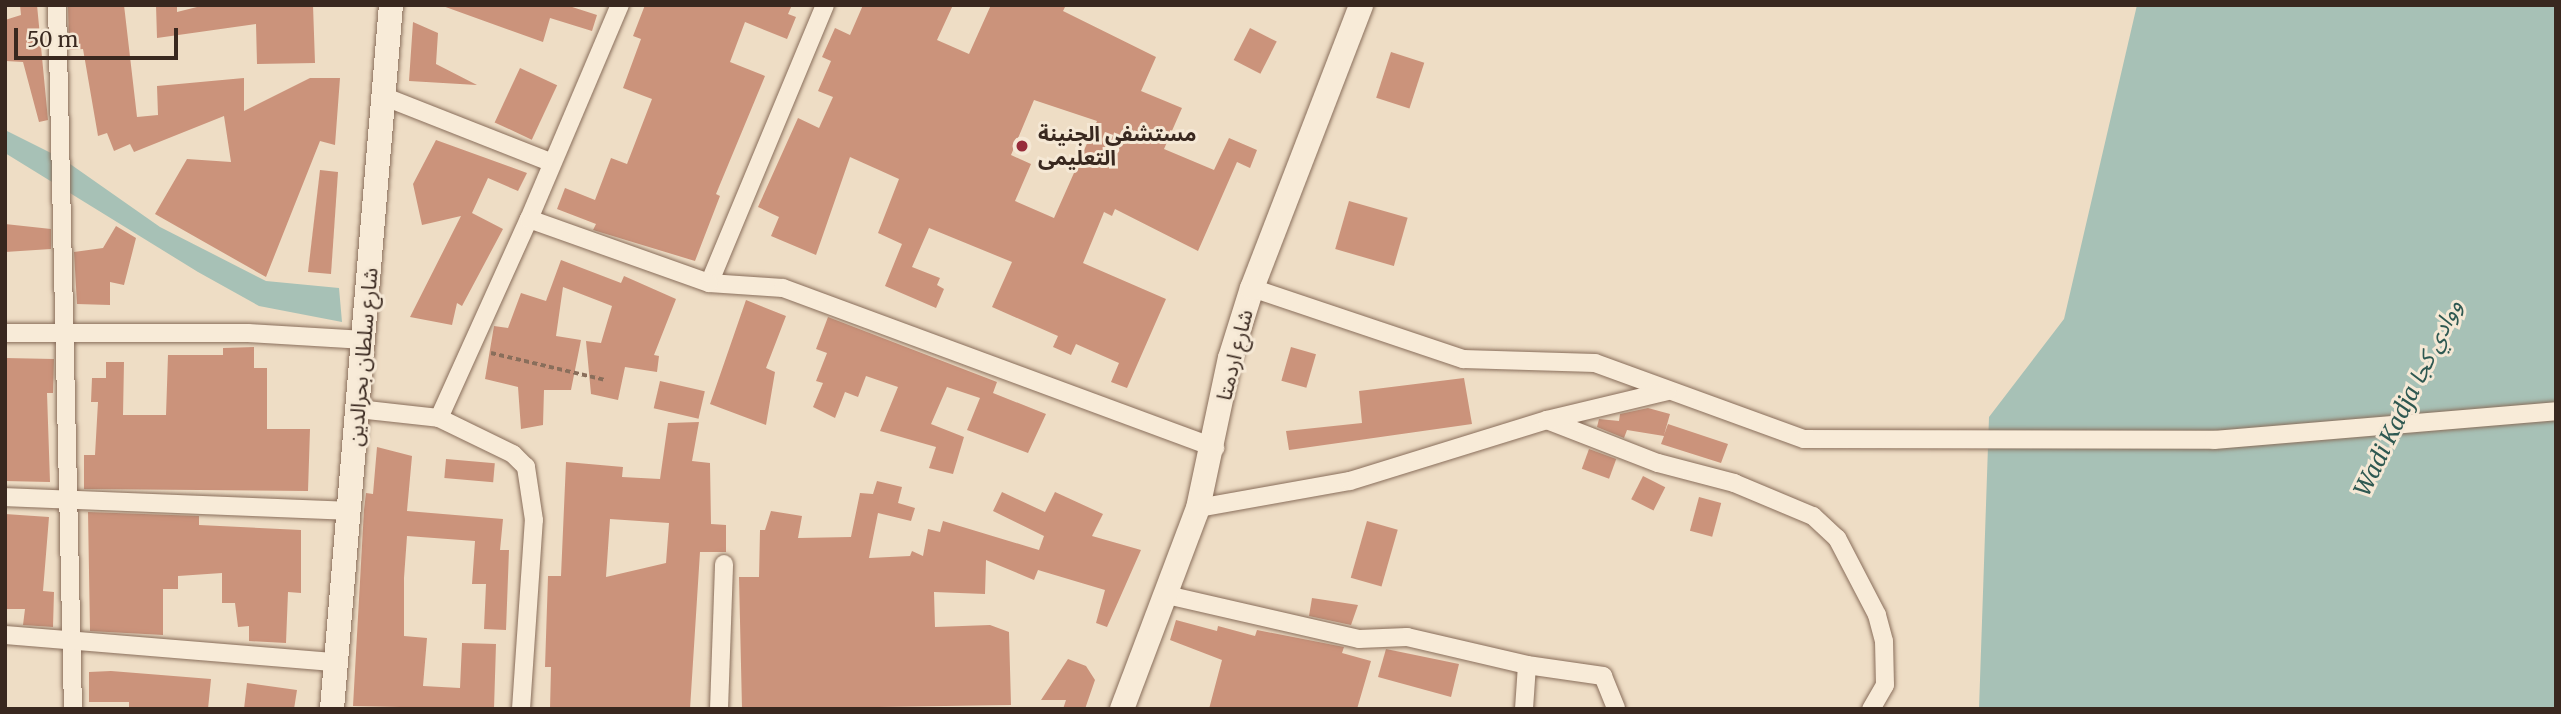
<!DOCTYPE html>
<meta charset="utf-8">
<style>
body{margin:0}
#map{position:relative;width:2561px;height:714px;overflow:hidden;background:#eeddc5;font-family:Merriweather,"Noto Sans Arabic",serif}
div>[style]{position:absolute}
.water>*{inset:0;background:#a7c1b6}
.building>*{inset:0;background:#cb937b;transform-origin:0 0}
.path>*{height:3.5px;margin-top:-1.75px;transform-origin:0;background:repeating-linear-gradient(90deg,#896e5b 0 5px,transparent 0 8.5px)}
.roads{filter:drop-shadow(0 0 2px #896e5b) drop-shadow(0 0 2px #896e5b)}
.street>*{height:18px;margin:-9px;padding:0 9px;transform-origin:9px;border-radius:9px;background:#f8ebd8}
.secondary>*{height:24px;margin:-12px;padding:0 12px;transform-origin:12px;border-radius:12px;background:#f8ebd8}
.dots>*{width:19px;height:19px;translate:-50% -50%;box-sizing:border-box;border:4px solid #f5e8d5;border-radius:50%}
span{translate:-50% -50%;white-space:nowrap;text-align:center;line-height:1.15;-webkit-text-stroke:6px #f5e8d5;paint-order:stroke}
.poi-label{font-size:21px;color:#39281f;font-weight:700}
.left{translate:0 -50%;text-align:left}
.street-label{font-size:21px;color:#39281f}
.water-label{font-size:23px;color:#2e5851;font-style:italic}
.frame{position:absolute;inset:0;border:7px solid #39281f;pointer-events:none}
.scale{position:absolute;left:14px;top:28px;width:164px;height:32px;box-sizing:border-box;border:4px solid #39281f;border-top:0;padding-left:9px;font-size:21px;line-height:24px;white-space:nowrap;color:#39281f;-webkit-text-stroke:5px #f5e8d5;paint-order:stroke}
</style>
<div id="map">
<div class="water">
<div style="clip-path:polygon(2137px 5px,2556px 5px,2556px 709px,1979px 709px,1989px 417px,2064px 319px)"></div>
<div style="clip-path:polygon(5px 130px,63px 159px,160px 227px,266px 281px,339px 288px,342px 322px,259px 306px,198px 272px,5px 153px)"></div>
</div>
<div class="building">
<div style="clip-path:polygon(20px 5px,37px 5px,48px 120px,39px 122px,23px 62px,6px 61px,5px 20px,21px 15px)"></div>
<div style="clip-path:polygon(68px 5px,124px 5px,137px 117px,158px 115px,157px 86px,244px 78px,244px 111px,310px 78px,340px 78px,335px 145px,320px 141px,266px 277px,155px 214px,187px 159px,231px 162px,224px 116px,134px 152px,130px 144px,114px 151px,107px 133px,98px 136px,83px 49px,69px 50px)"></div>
<div style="clip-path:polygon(156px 5px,177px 5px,177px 12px,205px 5px,313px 5px,315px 63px,257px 64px,256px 24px,157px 38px)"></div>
<div style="clip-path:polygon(440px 5px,566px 5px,597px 15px,592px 31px,550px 18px,543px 42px)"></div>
<div style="clip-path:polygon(645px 5px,792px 5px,788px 14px,796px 17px,787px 39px,745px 22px,730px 62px,765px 76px,716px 194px,720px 196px,695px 261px,593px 230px,596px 224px,557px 209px,565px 188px,595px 200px,611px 158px,627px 164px,652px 99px,623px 88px,641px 39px,633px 36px)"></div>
<div style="clip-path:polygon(evenodd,863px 5px,953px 5px,937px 40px,969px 54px,991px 5px,1066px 5px,1063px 11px,1156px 57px,1141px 91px,1182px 108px,1164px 149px,1214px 170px,1229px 138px,1257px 150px,1250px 168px,1237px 162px,1198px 251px,1115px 209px,1112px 216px,1104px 212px,1083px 263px,1166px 299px,1127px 388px,1111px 382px,1119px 363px,1076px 344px,1071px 355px,1053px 347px,1058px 336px,992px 307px,1012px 262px,929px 228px,912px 267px,940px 278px,937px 285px,944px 289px,936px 308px,885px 286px,902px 244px,878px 233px,899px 179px,850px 157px,816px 255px,771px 236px,779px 217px,758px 207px,798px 118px,819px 128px,833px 97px,818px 91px,831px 61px,822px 57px,835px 28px,850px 35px,863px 5px,1034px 100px,1097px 121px,1054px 218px,1015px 201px,1031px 164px,1011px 155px,1034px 100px)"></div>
<div style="clip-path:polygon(413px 22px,438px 33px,436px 64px,477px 85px,409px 81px)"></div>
<div style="left:1250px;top:28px;width:30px;height:36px;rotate:27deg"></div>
<div style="left:1391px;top:52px;width:35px;height:48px;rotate:18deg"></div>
<div style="left:520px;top:68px;width:41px;height:60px;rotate:25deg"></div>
<div style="clip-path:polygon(436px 140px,527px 173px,518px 191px,488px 178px,472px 213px,503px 229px,462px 306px,457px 303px,452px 325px,410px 317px,461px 216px,422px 225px,413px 184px)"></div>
<div style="clip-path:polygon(320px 170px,338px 172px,331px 274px,308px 272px)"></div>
<div style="left:1349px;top:201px;width:61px;height:50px;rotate:16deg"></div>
<div style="clip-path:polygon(5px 224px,51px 229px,51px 249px,5px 252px)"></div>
<div style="clip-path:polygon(116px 226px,136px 238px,124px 285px,110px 282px,110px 305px,77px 304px,74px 252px,103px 248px)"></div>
<div style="clip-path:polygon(561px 260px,621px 283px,624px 276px,676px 299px,654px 355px,659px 356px,657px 372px,625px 367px,618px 400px,591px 394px,586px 341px,601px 343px,612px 306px,563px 287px,556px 336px,581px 340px,571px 390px,544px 390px,543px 425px,521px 429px,518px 387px,485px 379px,494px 326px,508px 328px,521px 293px,546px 301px)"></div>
<div style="clip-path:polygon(746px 300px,786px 316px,766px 368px,775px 372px,766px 425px,710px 404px)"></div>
<div style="clip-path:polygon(828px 317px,997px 382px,993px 393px,1046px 414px,1028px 453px,967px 430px,980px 398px,947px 387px,931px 424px,964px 437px,953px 474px,929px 468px,936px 447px,880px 431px,898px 387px,866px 376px,858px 397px,845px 392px,835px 418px,813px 407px,823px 383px,816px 381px,827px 353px,816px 349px)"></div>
<div style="clip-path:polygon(254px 347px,254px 368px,267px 368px,267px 429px,310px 429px,308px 491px,84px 489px,84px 455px,95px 455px,98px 402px,91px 402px,92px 378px,106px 378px,106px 362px,124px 362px,123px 415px,166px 415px,168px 355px,223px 355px,223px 348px)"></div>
<div style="left:1291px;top:347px;width:26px;height:35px;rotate:16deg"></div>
<div style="clip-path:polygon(5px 358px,54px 359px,53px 393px,47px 393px,50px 482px,5px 481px)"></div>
<div style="clip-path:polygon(1464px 378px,1472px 424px,1289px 450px,1286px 431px,1362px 423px,1359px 391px)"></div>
<div style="left:660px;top:381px;width:46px;height:28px;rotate:13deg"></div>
<div style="clip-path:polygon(1648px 408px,1670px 414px,1664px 435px,1668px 424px,1728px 444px,1721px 463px,1661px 444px,1664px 436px,1627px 430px,1624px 438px,1597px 427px,1599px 419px,1619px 421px,1620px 414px)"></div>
<div style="clip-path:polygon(evenodd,699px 422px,692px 461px,710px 463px,711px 524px,726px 525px,726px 552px,700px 552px,690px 709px,550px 709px,551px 667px,545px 667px,548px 576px,561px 576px,566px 462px,623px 467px,622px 477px,660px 479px,668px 423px,699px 422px,610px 519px,669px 523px,666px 563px,606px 577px,610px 519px)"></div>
<div style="clip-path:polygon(377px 447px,412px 456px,407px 511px,503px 519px,500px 550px,509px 550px,506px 630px,484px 629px,486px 584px,472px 584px,475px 541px,407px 536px,404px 578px,404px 636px,427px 638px,423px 686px,460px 688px,462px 643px,496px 644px,494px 709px,353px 706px,364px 510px,366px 493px,373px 494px)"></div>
<div style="left:1589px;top:449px;width:29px;height:21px;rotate:20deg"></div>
<div style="left:446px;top:459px;width:49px;height:19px;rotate:5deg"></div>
<div style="left:1643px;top:476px;width:25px;height:26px;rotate:27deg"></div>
<div style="clip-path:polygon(877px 481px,902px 487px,898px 503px,915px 508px,911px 521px,878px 513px,869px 558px,910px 556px,912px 551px,923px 556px,928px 529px,940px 532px,943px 521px,1039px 550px,1044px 536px,993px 511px,1002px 492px,1045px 512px,1055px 492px,1103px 514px,1092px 536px,1141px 550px,1107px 627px,1096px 623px,1105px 590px,1038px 570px,1034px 580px,986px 560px,985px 594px,934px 592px,935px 627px,990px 625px,1009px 632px,1011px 705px,742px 709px,739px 577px,759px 577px,760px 530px,765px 530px,771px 511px,802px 516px,798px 538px,851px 537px,860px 493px,873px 494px)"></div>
<div style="left:1699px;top:497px;width:23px;height:35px;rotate:15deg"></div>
<div style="clip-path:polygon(88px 512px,199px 516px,199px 525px,301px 530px,301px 593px,288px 592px,286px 643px,249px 641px,249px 626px,238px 627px,235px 603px,222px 603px,222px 573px,178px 576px,178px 589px,163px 589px,163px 635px,90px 631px)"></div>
<div style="clip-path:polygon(5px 514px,49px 517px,43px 591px,54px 592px,53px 627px,23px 625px,25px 609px,5px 609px)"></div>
<div style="left:1367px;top:521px;width:32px;height:59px;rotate:16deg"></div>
<div style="clip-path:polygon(1312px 598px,1358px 605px,1351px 625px,1309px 616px)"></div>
<div style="clip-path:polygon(1176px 620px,1217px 631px,1218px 626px,1255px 636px,1257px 630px,1344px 647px,1342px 653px,1371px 661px,1357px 709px,1209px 709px,1222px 660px,1170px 640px)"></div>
<div style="clip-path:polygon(1386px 649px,1459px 664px,1451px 697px,1378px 677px)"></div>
<div style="clip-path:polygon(1068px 659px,1086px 666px,1095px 680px,1085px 709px,1063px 709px,1066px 700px,1041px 700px)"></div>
<div style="clip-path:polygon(111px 671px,211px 679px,208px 709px,129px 709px,129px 702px,89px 702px,89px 672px)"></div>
<div style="clip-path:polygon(247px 683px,297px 690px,294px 709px,244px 709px)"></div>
</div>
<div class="path">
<div style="left:491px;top:353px;width:117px;rotate:13.3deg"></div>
</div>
<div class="roads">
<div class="street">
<div style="left:57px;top:5px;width:704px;rotate:88.7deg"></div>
<div style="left:825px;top:5px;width:301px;rotate:112.6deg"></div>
<div style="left:709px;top:283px;width:74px;rotate:3.9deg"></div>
<div style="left:783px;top:288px;width:461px;rotate:20.3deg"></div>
<div style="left:385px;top:97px;width:177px;rotate:21.5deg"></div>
<div style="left:529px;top:219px;width:233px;rotate:-67deg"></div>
<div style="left:1252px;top:288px;width:223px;rotate:18.6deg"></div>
<div style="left:1463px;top:359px;width:132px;rotate:1.7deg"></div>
<div style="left:1595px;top:363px;width:222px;rotate:20deg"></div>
<div style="left:1804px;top:439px;width:410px;rotate:0.1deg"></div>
<div style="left:2214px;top:440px;width:343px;rotate:-4.8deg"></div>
<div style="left:5px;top:333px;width:243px"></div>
<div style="left:248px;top:333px;width:117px;rotate:3.4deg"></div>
<div style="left:358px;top:409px;width:81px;rotate:6.3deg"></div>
<div style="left:1547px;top:420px;width:119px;rotate:21.2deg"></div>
<div style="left:1658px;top:463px;width:79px;rotate:14.7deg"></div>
<div style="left:1734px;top:483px;width:86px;rotate:22.7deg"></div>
<div style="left:1813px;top:516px;width:33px;rotate:43deg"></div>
<div style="left:1837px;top:538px;width:87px;rotate:62.5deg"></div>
<div style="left:1877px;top:615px;width:27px;rotate:75deg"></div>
<div style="left:1884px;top:641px;width:44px;rotate:88.7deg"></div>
<div style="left:1885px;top:685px;width:28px;rotate:120deg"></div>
<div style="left:5px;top:497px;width:345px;rotate:2.3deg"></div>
<div style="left:1198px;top:508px;width:154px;rotate:-10.1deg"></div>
<div style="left:1350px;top:481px;width:206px;rotate:-17.2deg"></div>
<div style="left:1547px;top:420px;width:124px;rotate:-13.5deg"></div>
<div style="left:1167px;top:595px;width:197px;rotate:12.9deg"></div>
<div style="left:1359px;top:639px;width:48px;rotate:-2.4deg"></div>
<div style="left:1407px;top:637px;width:123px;rotate:13.1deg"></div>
<div style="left:5px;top:635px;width:332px;rotate:4.7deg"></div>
<div style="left:521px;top:709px;width:189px;rotate:-86.1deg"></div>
<div style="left:534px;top:520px;width:54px;rotate:-98.6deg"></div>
<div style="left:526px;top:467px;width:18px;rotate:-135deg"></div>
<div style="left:513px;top:454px;width:82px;rotate:-154.1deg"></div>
<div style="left:439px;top:418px;width:218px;rotate:-65.7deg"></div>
<div style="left:529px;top:219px;width:191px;rotate:19.6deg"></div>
<div style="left:719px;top:709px;width:145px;rotate:-88deg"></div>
<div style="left:1524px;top:709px;width:44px;rotate:-86.1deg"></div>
<div style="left:1527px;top:665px;width:77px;rotate:8.2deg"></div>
<div style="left:1603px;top:676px;width:35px;rotate:68deg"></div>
</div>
<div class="secondary">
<div style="left:332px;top:709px;width:706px;rotate:-85.21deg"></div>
<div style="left:1122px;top:709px;width:215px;rotate:-69.3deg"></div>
<div style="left:1198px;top:508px;width:153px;rotate:-78deg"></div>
<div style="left:1230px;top:358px;width:73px;rotate:-72.6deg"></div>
<div style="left:1252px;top:288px;width:303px;rotate:-68.9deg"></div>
</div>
</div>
<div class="dots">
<div style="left:1022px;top:146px;background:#972c3a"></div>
</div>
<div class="poi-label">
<span class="left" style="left:1038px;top:146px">مستشفي الجنينة<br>التعليمى</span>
</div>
<div class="street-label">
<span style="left:1235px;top:355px;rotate:-76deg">شارع اردمتا</span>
<span style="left:363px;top:357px;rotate:-85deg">شارع سلطان بحرالدين</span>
</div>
<div class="water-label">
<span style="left:2408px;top:398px;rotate:-64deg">Wadi Kadja ووادي كجا</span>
</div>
<div class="frame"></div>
<div class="scale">50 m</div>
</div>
